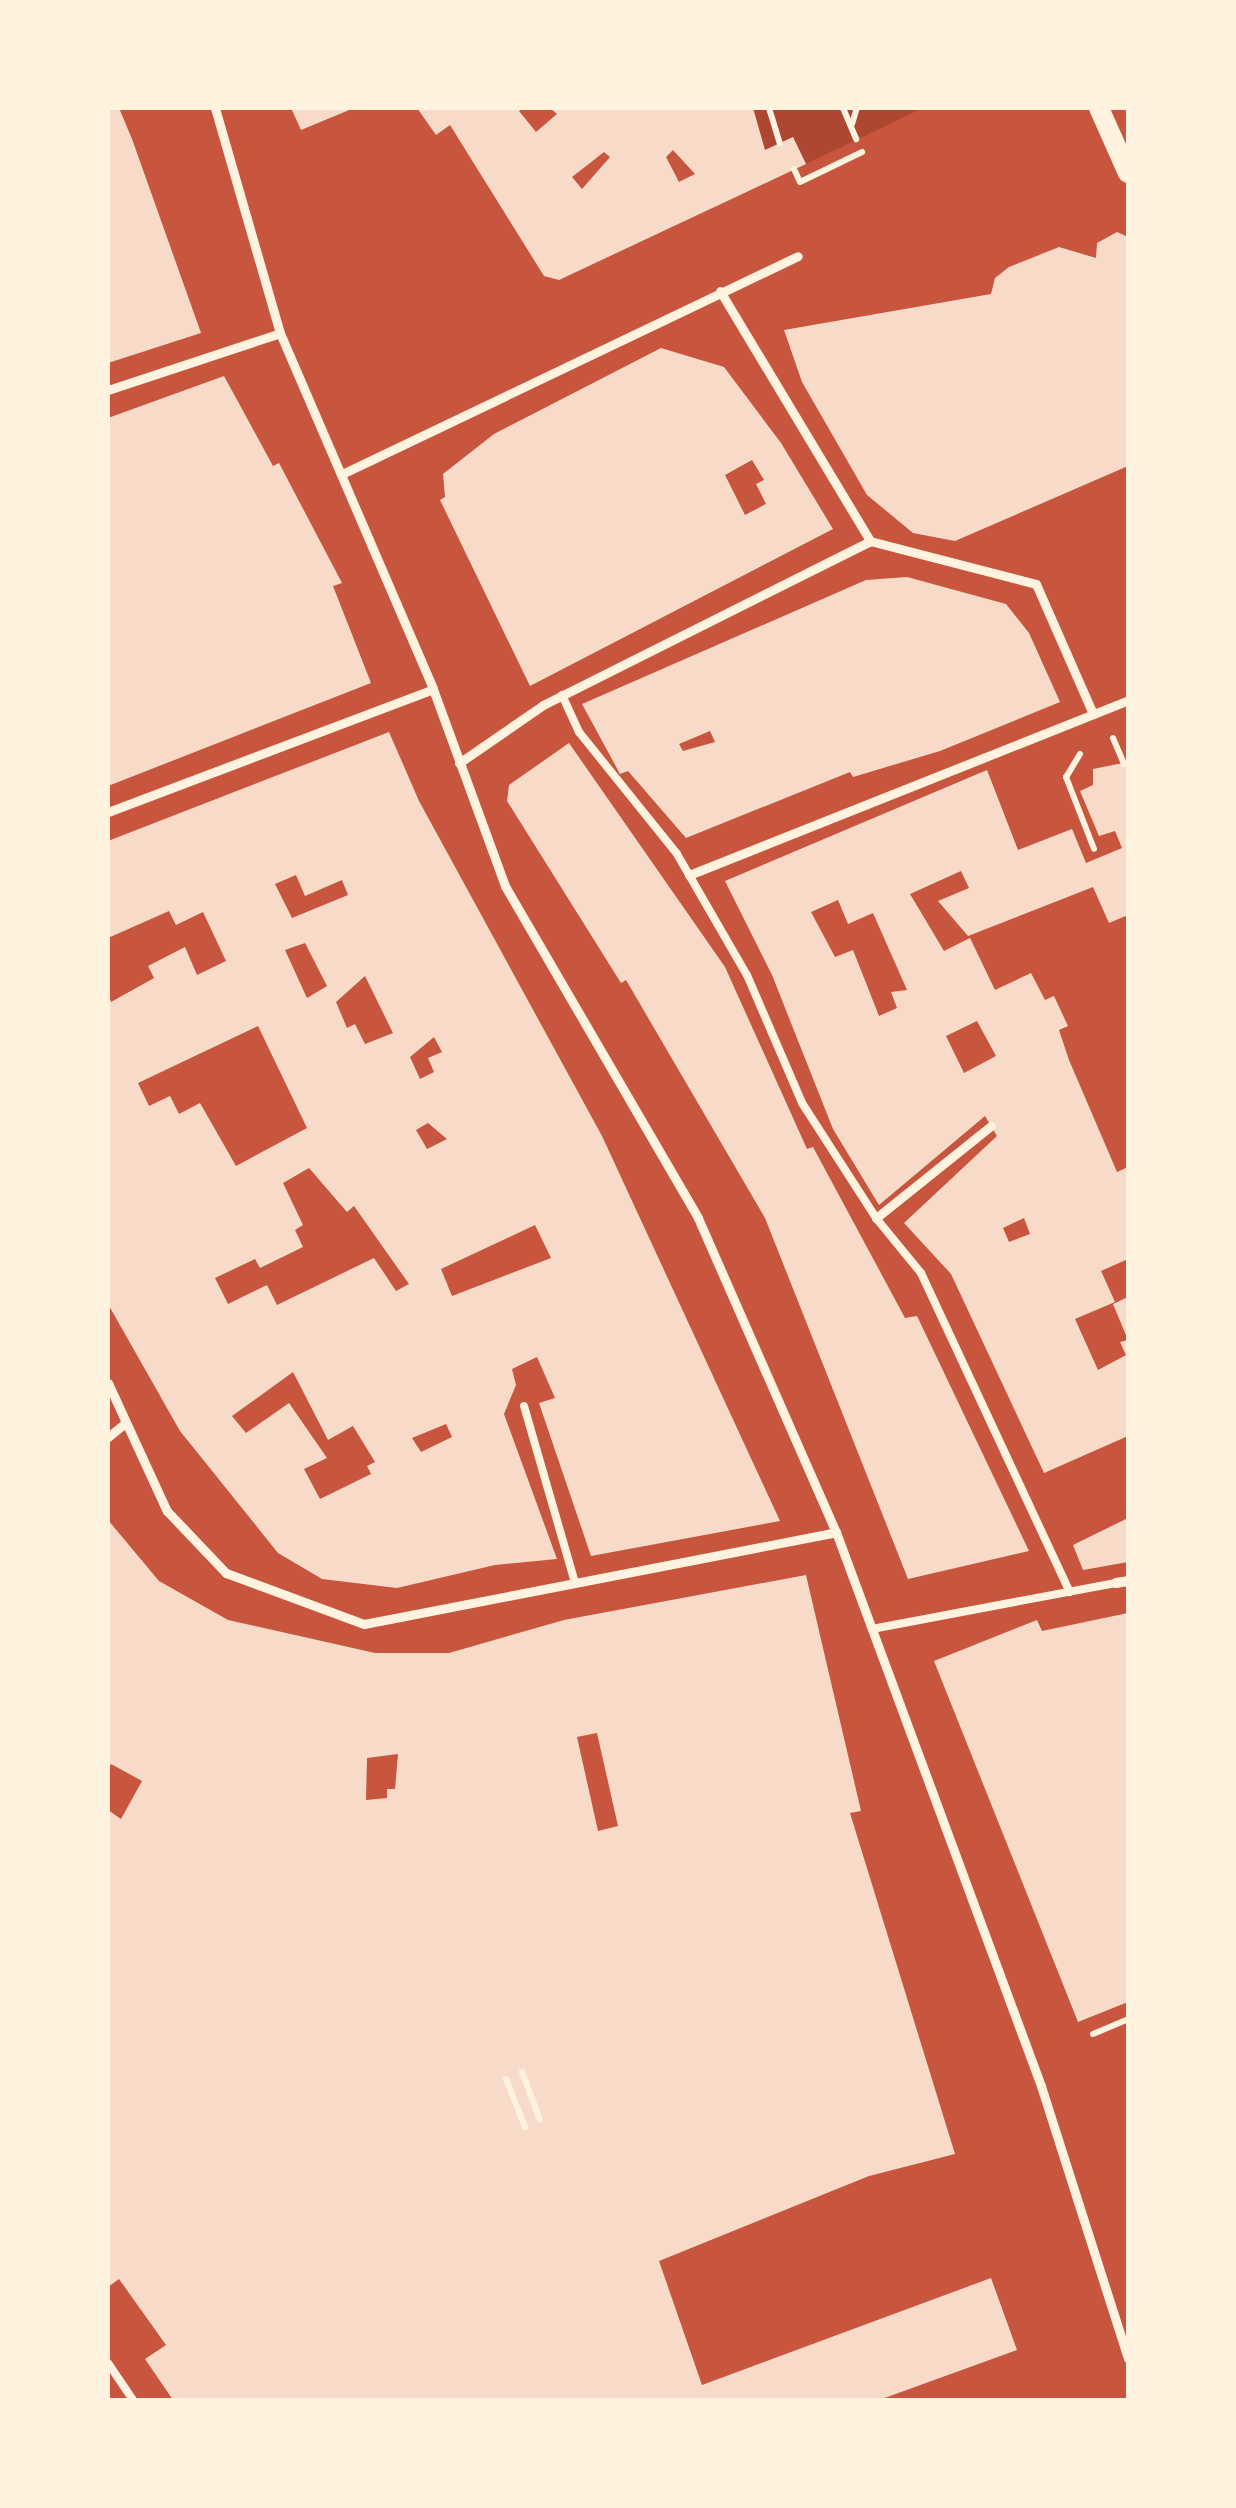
<!DOCTYPE html>
<style>
body{margin:0}
#map{position:relative;width:1236px;height:2508px;overflow:hidden;background:#c8553d;font-family:Barlow,sans-serif}
div>[style]{position:absolute}
.green>*{inset:0;background:#ae4732}
.building>*{inset:0;background:#f7dbc8}
.path>*{height:6px;margin:-3px;padding:0 3px;transform-origin:3px;border-radius:3px;background:#fff3e0}
.service>*{height:8px;margin:-4px;padding:0 4px;transform-origin:4px;border-radius:4px;background:#fff3e0}
.pedestrian>*{height:9px;margin:-4.5px;padding:0 4.5px;transform-origin:4.5px;border-radius:4.5px;background:#fff3e0}
.minor>*{height:10px;margin:-5px;padding:0 5px;transform-origin:5px;border-radius:5px;background:#fff3e0}
.secondary>*{height:20px;margin:-10px;padding:0 10px;transform-origin:10px;border-radius:10px;background:#fff3e0}
span{translate:-50% -50%;white-space:nowrap;text-align:center;line-height:1.15;-webkit-text-stroke:10px #fff3e0;paint-order:stroke}
.frame{position:absolute;inset:0;border:110px solid #fff3e0;pointer-events:none}
</style>
<div id="map">
<div class="green">
<div style="clip-path:polygon(753px 108px,923px 108px,806px 164px,793px 137px,765px 150px)"></div>
</div>
<div class="building">
<div style="clip-path:polygon(108px 108px,119px 108px,132px 139px,201px 333px,108px 363px)"></div>
<div style="clip-path:polygon(291px 108px,354px 108px,301px 130px)"></div>
<div style="clip-path:polygon(evenodd,417px 108px,524px 108px,519px 111px,536px 132px,557px 114px,550px 108px,753px 108px,765px 150px,793px 137px,806px 164px,559px 280px,544px 276px,450px 125px,436px 135px,417px 108px,673px 150px,695px 174px,679px 182px,666px 157px,673px 150px,417px 108px,604px 152px,610px 157px,582px 189px,572px 177px,604px 152px)"></div>
<div style="clip-path:polygon(1117px 232px,1128px 237px,1128px 466px,955px 541px,913px 533px,867px 495px,802px 382px,784px 330px,991px 294px,995px 278px,1009px 267px,1059px 247px,1096px 258px,1097px 243px)"></div>
<div style="clip-path:polygon(evenodd,661px 348px,724px 367px,781px 443px,833px 529px,530px 686px,440px 500px,445px 497px,443px 474px,494px 434px,661px 348px,752px 460px,764px 480px,756px 484px,766px 504px,745px 515px,725px 475px,752px 460px)"></div>
<div style="clip-path:polygon(224px 376px,273px 466px,279px 463px,342px 583px,333px 586px,371px 683px,108px 786px,108px 418px)"></div>
<div style="clip-path:polygon(evenodd,907px 577px,1006px 604px,1029px 633px,1060px 702px,940px 751px,853px 777px,850px 772px,686px 838px,628px 771px,620px 774px,582px 704px,866px 580px,907px 577px,710px 731px,715px 742px,683px 751px,679px 744px,710px 731px)"></div>
<div style="clip-path:polygon(evenodd,389px 732px,419px 801px,602px 1136px,780px 1521px,591px 1556px,539px 1403px,555px 1398px,537px 1357px,512px 1369px,516px 1385px,504px 1414px,557px 1559px,495px 1565px,397px 1588px,322px 1579px,278px 1553px,180px 1431px,108px 1304px,108px 993px,111px 1002px,154px 978px,148px 966px,185px 947px,197px 975px,226px 961px,203px 912px,176px 925px,169px 911px,108px 938px,108px 841px,389px 732px,296px 875px,305px 896px,342px 880px,348px 895px,292px 918px,275px 884px,296px 875px,389px 732px,305px 943px,327px 986px,307px 998px,285px 950px,305px 943px,389px 732px,365px 976px,393px 1033px,365px 1044px,355px 1024px,347px 1028px,336px 1002px,365px 976px,389px 732px,258px 1026px,307px 1128px,236px 1166px,200px 1103px,179px 1114px,170px 1096px,149px 1106px,138px 1083px,258px 1026px,389px 732px,434px 1037px,442px 1052px,428px 1058px,434px 1072px,420px 1079px,410px 1057px,434px 1037px,389px 732px,428px 1123px,447px 1139px,427px 1149px,416px 1130px,428px 1123px,389px 732px,309px 1168px,347px 1212px,354px 1206px,409px 1284px,396px 1291px,374px 1258px,277px 1305px,267px 1285px,228px 1304px,215px 1278px,255px 1259px,260px 1268px,303px 1247px,295px 1230px,303px 1225px,283px 1183px,309px 1168px,389px 732px,535px 1225px,551px 1258px,452px 1296px,441px 1269px,535px 1225px,389px 732px,293px 1372px,328px 1440px,353px 1426px,375px 1462px,367px 1466px,371px 1474px,320px 1499px,304px 1469px,327px 1458px,289px 1403px,246px 1433px,232px 1416px,293px 1372px,389px 732px,446px 1424px,452px 1437px,421px 1452px,412px 1438px,446px 1424px)"></div>
<div style="clip-path:polygon(569px 743px,725px 967px,807px 1149px,813px 1147px,905px 1318px,917px 1316px,1029px 1551px,908px 1579px,765px 1218px,626px 980px,621px 983px,507px 801px,509px 785px)"></div>
<div style="clip-path:polygon(evenodd,1128px 762px,1128px 915px,1109px 923px,1093px 887px,968px 936px,938px 901px,969px 888px,961px 871px,910px 894px,944px 951px,970px 938px,995px 990px,1031px 973px,1045px 1000px,1054px 996px,1068px 1026px,1059px 1030px,1069px 1060px,1117px 1172px,1128px 1167px,1128px 1259px,1101px 1271px,1115px 1302px,1075px 1319px,1098px 1370px,1126px 1355px,1120px 1342px,1128px 1340px,1113px 1304px,1128px 1297px,1128px 1436px,1044px 1473px,951px 1274px,904px 1223px,997px 1136px,985px 1116px,879px 1205px,833px 1129px,772px 975px,725px 881px,987px 770px,1018px 850px,1072px 829px,1086px 863px,1122px 848px,1115px 831px,1099px 836px,1080px 791px,1093px 785px,1093px 769px,1128px 762px,838px 900px,848px 924px,873px 913px,907px 990px,891px 992px,897px 1008px,879px 1016px,853px 950px,835px 957px,811px 912px,838px 900px,1128px 762px,977px 1021px,996px 1056px,964px 1073px,946px 1036px,977px 1021px,1128px 762px,1024px 1218px,1030px 1234px,1009px 1242px,1003px 1228px,1024px 1218px)"></div>
<div style="clip-path:polygon(1128px 1518px,1128px 1562px,1083px 1570px,1073px 1545px)"></div>
<div style="clip-path:polygon(evenodd,108px 1520px,159px 1581px,228px 1620px,375px 1653px,449px 1653px,564px 1620px,806px 1575px,861px 1811px,850px 1813px,955px 2154px,869px 2176px,659px 2261px,702px 2385px,991px 2278px,1017px 2350px,879px 2400px,173px 2400px,145px 2359px,166px 2345px,119px 2279px,108px 2287px,108px 1810px,121px 1819px,142px 1781px,111px 1764px,108px 1770px,108px 1520px,597px 1733px,618px 1826px,598px 1831px,577px 1737px,597px 1733px,108px 1520px,398px 1754px,395px 1789px,387px 1789px,387px 1798px,366px 1800px,367px 1758px,398px 1754px)"></div>
<div style="clip-path:polygon(1128px 1613px,1128px 2002px,1078px 2022px,934px 1661px,1037px 1620px,1042px 1631px)"></div>
</div>
<div class="path">
<div style="left:769px;top:108px;width:37px;rotate:73deg"></div>
<div style="left:843px;top:108px;width:34px;rotate:67deg"></div>
<div style="left:852px;top:124px;width:17px;rotate:-73deg"></div>
<div style="left:794px;top:169px;width:14px;rotate:65deg"></div>
<div style="left:800px;top:182px;width:69px;rotate:-25.8deg"></div>
<div style="left:1113px;top:738px;width:28px;rotate:67deg"></div>
<div style="left:1080px;top:754px;width:27px;rotate:121deg"></div>
<div style="left:1066px;top:777px;width:77px;rotate:68.7deg"></div>
<div style="left:1093px;top:2034px;width:38px;rotate:-23deg"></div>
<div style="left:522px;top:2072px;width:51px;rotate:69.4deg"></div>
<div style="left:506px;top:2079px;width:52px;rotate:68.4deg"></div>
</div>
<div class="service">
<div style="left:562px;top:695px;width:41px;rotate:65.3deg"></div>
<div style="left:579px;top:732px;width:156px;rotate:51.2deg"></div>
<div style="left:677px;top:854px;width:140px;rotate:60deg"></div>
<div style="left:747px;top:975px;width:139px;rotate:66.7deg"></div>
<div style="left:802px;top:1103px;width:137px;rotate:57.2deg"></div>
<div style="left:876px;top:1218px;width:71px;rotate:50.7deg"></div>
<div style="left:921px;top:1273px;width:352px;rotate:65deg"></div>
<div style="left:524px;top:1406px;width:184px;rotate:73.9deg"></div>
<div style="left:872px;top:1629px;width:248px;rotate:-10.7deg"></div>
<div style="left:108px;top:2363px;width:45px;rotate:56deg"></div>
</div>
<div class="pedestrian">
<div style="left:215px;top:108px;width:234px;rotate:73.9deg"></div>
<div style="left:280px;top:333px;width:387px;rotate:66.7deg"></div>
<div style="left:433px;top:689px;width:210px;rotate:69.9deg"></div>
<div style="left:505px;top:886px;width:384px;rotate:59.8deg"></div>
<div style="left:698px;top:1218px;width:343px;rotate:66.3deg"></div>
<div style="left:836px;top:1532px;width:591px;rotate:69.69deg"></div>
<div style="left:1041px;top:2086px;width:286px;rotate:72.3deg"></div>
<div style="left:720px;top:291px;width:292px;rotate:59deg"></div>
<div style="left:870px;top:541px;width:171px;rotate:14.5deg"></div>
<div style="left:1036px;top:584px;width:142px;rotate:66.3deg"></div>
<div style="left:108px;top:390px;width:181px;rotate:-18.3deg"></div>
<div style="left:342px;top:474px;width:505px;rotate:-25.55deg"></div>
<div style="left:459px;top:763px;width:102px;rotate:-34.6deg"></div>
<div style="left:543px;top:705px;width:366px;rotate:-26.6deg"></div>
<div style="left:108px;top:812px;width:347px;rotate:-20.7deg"></div>
<div style="left:689px;top:875px;width:473px;rotate:-21.7deg"></div>
<div style="left:876px;top:1218px;width:147px;rotate:-38.7deg"></div>
<div style="left:108px;top:1383px;width:141px;rotate:65.3deg"></div>
<div style="left:167px;top:1511px;width:86px;rotate:46.4deg"></div>
<div style="left:226px;top:1573px;width:147px;rotate:20.3deg"></div>
<div style="left:364px;top:1624px;width:481px;rotate:-11deg"></div>
<div style="left:108px;top:1437px;width:21px;rotate:-39deg"></div>
</div>
<div class="minor">
<div style="left:1116px;top:1583px;width:12px;rotate:-9deg"></div>
</div>
<div class="secondary">
<div style="left:1099px;top:108px;width:71px;rotate:66deg"></div>
</div>
<div class="frame"></div>
</div>
